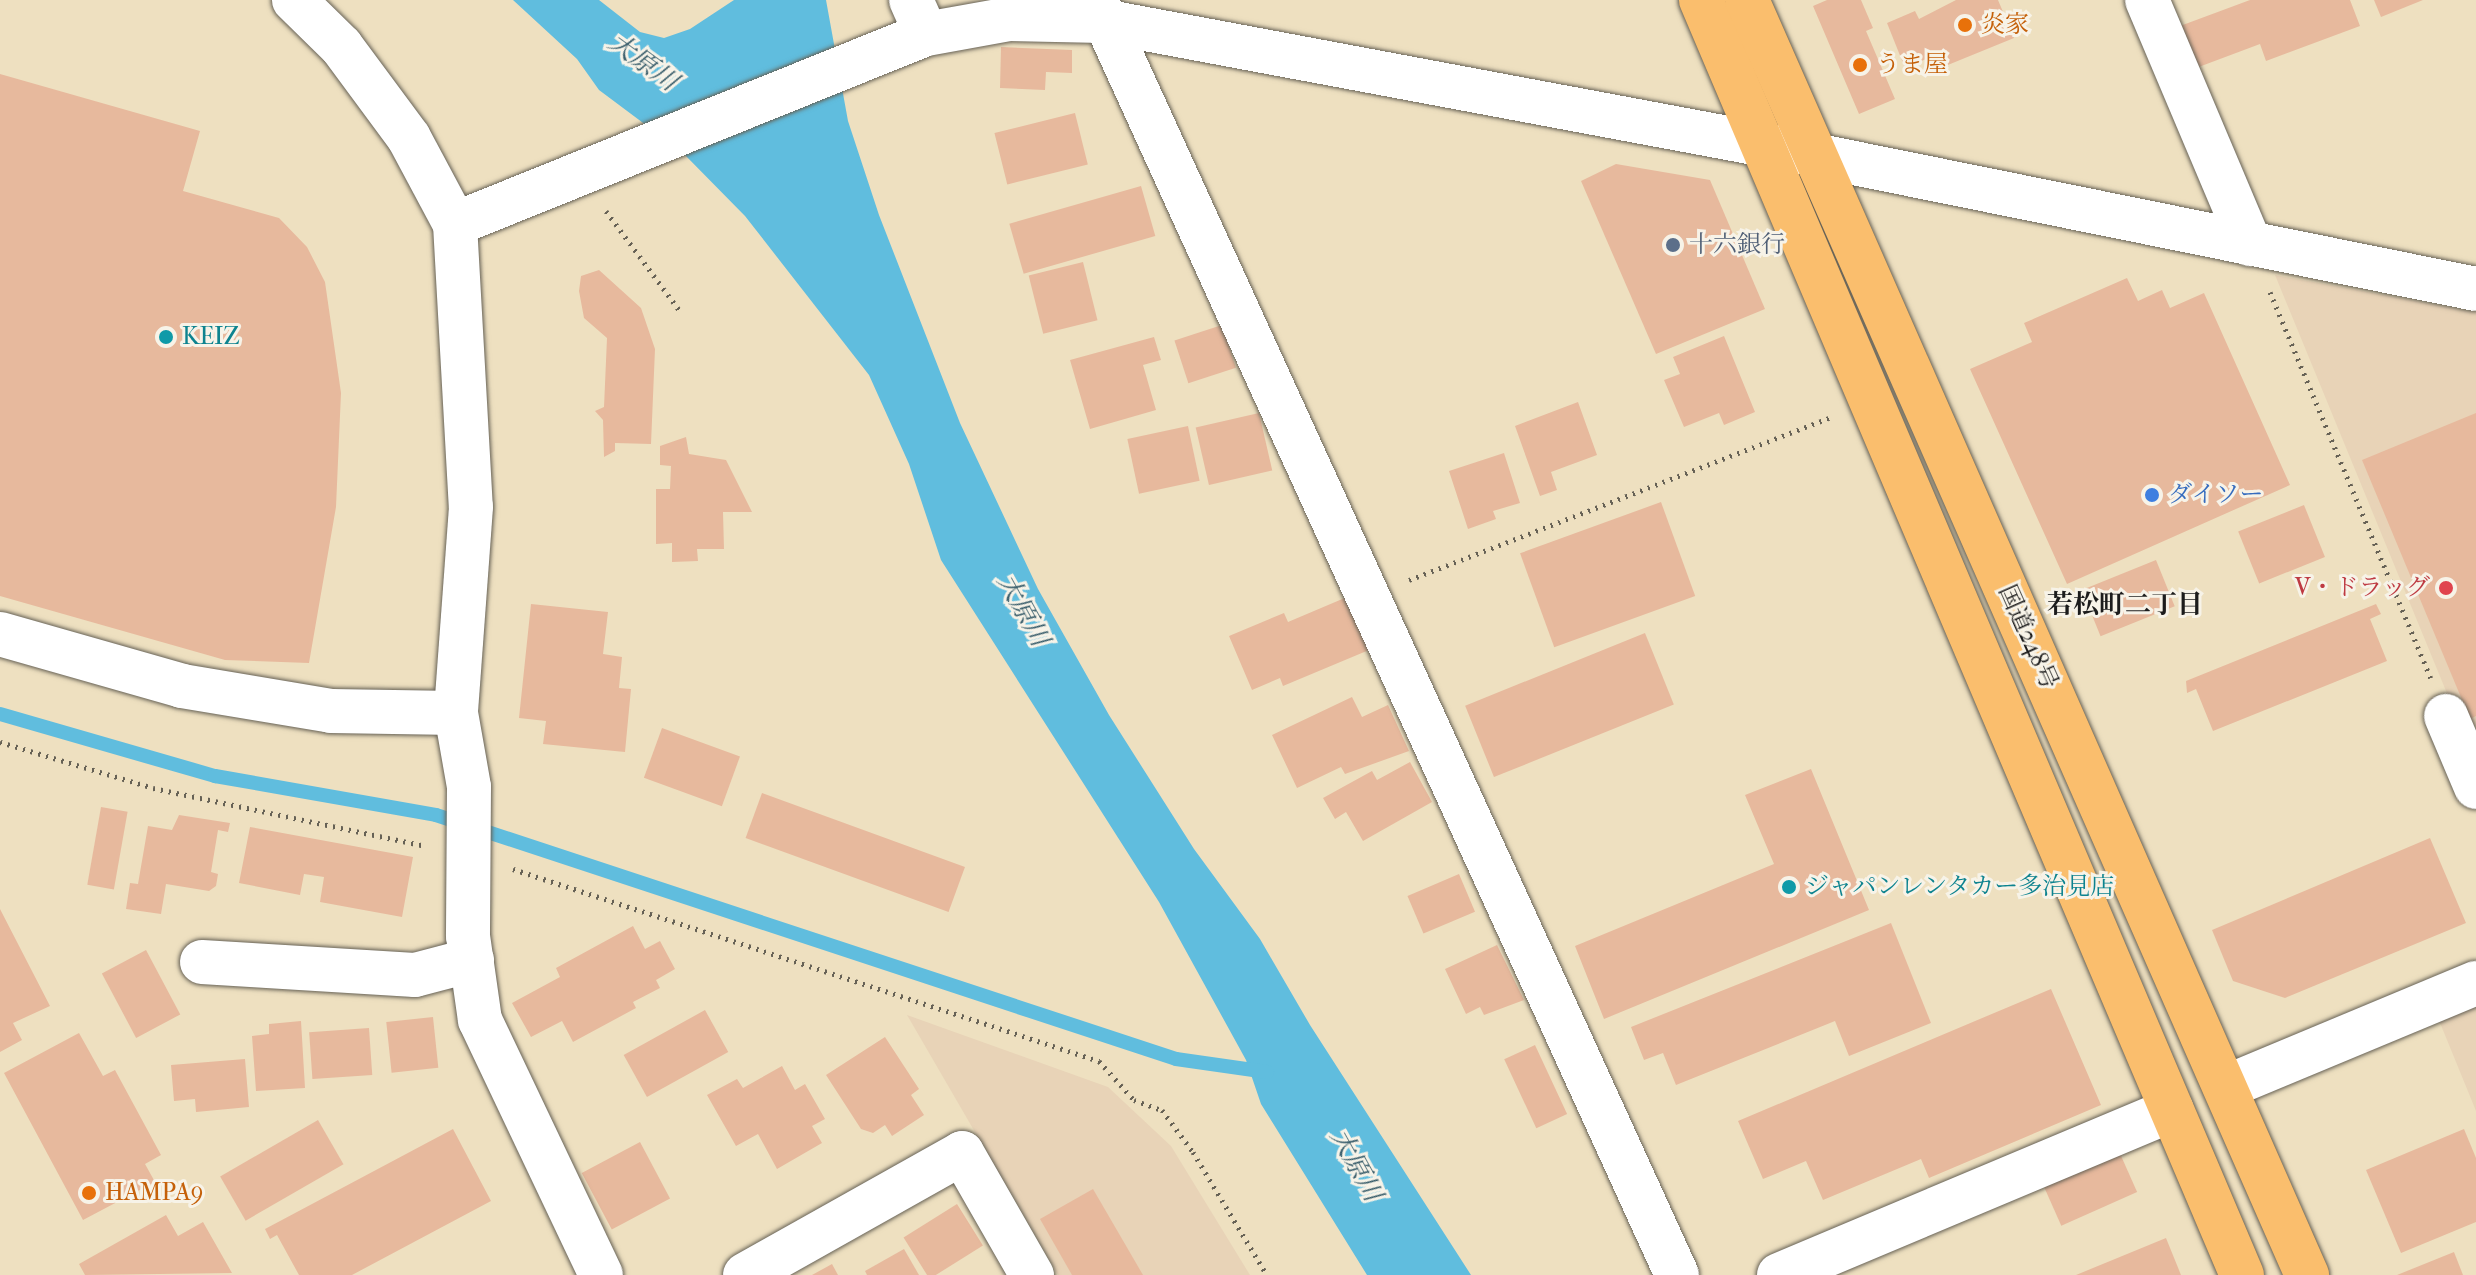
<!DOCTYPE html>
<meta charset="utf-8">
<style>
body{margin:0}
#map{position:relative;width:2476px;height:1275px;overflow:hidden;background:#eee0c0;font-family:"IM FELL French Canon","Noto Serif JP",serif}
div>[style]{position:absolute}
.built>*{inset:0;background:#e8d3b7}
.water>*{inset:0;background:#60bdde}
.stream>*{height:14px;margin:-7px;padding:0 7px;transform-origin:7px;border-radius:7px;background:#60bdde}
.building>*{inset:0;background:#e7b99d;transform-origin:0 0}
.path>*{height:5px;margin-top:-2.5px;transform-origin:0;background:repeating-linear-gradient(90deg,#666155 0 2px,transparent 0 8px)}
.roads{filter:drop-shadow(0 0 2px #666155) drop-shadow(0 0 2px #666155)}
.minor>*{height:44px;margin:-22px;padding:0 22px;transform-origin:22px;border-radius:22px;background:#fff}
.highway>*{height:44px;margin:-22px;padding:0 22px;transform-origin:22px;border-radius:22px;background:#fabe6d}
.dots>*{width:22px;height:22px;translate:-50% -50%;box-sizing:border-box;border:4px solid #f7f3e8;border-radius:50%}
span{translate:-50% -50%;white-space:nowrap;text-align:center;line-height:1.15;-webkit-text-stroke:6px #f7f3e8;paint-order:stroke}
.food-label{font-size:24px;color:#c56008}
.left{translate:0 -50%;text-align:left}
.service-label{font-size:24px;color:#4e5e75}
.culture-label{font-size:24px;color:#0d838f}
.shop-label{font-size:24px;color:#366cbe}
.health-label{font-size:24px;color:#be3a42}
.right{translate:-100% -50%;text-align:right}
.street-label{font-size:24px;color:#1c1c1c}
.water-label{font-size:26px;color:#375c6a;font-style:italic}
.neighbourhood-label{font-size:26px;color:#1c1c1c;font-weight:700}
</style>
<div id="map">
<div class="built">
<div style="clip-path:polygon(2275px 275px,2476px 312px,2476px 764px)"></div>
<div style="clip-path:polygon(2476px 1002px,2476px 1111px,2438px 1018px)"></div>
<div style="clip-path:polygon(907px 1015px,1108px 1087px,1171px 1146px,1250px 1275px,1058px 1275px)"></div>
</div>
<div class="water">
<div style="clip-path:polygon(513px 0,599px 0,640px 32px,664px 38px,690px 29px,734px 0,826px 0,848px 121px,879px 215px,960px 423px,1038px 589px,1109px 715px,1194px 849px,1260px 939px,1310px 1025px,1471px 1275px,1367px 1275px,1261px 1104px,1246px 1060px,1159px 902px,941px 560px,909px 464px,869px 375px,745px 216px,682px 152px,599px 90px,577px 59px)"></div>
</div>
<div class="stream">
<div style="left:0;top:714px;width:224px;rotate:16.1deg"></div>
<div style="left:215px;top:776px;width:224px;rotate:10deg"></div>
<div style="left:436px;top:815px;width:779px;rotate:18.25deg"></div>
<div style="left:1176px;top:1059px;width:92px;rotate:8.1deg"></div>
</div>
<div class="building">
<div style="clip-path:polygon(1827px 0,1861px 0,1873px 28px,1866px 31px,1895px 99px,1859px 114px,1813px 6px)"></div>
<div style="clip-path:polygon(1956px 0,1998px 0,2014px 38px,1938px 69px,1933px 56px,1905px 68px,1887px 23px,1915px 11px,1919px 19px)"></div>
<div style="clip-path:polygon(2250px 0,2350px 0,2360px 26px,2266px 61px,2260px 44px,2196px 68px,2180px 26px)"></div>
<div style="clip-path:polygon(2374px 0,2423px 0,2381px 17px)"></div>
<div style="clip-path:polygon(1001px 47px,1072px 50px,1072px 73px,1046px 72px,1045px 90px,1000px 88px)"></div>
<div style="clip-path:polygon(0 74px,200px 131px,183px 191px,279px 218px,307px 247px,325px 282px,341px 393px,336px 507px,309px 663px,225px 660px,0 596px)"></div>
<div style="left:1075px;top:113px;width:53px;height:83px;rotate:76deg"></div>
<div style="clip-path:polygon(1616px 164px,1710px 180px,1765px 309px,1656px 354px,1581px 181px)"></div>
<div style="left:1141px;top:186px;width:52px;height:137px;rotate:74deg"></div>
<div style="left:1083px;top:262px;width:60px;height:56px;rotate:76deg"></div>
<div style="clip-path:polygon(599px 270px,641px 308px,655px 349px,651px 444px,615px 443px,615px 451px,604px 457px,603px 420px,595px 411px,604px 407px,607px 338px,584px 318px,579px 291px,581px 276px)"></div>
<div style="clip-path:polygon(2127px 278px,2138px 301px,2162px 290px,2170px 308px,2204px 293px,2290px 485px,2067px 584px,1970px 369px,2032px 342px,2024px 323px)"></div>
<div style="left:1222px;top:325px;width:45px;height:50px;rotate:72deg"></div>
<div style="clip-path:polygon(1724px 336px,1755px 412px,1724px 425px,1719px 413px,1684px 427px,1664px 380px,1680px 374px,1673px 357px)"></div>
<div style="clip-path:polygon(1154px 337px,1161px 360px,1143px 365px,1156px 410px,1090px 429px,1070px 360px)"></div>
<div style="clip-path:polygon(1578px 402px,1597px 455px,1551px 472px,1557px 490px,1540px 496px,1515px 426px)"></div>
<div style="left:1259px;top:413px;width:59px;height:65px;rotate:77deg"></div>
<div style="clip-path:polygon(2476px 413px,2476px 716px,2470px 719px,2362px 460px)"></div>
<div style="left:1188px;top:426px;width:56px;height:62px;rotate:78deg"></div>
<div style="clip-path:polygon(686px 437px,689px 454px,726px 460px,752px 512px,723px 512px,724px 549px,697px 549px,698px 561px,672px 562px,672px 543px,656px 544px,656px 489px,670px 489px,671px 466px,660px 465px,660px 446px)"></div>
<div style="clip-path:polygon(1504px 453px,1520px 503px,1493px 511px,1496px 519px,1468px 529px,1449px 471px)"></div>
<div style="left:1661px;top:502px;width:100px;height:150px;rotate:70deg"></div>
<div style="left:2304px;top:505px;width:56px;height:71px;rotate:68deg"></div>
<div style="left:2156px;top:560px;width:50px;height:80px;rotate:68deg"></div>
<div style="clip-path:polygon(1347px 597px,1369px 650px,1283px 686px,1280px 678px,1252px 690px,1229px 636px,1284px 613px,1288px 622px)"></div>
<div style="clip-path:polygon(531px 604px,608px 612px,603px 654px,622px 657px,619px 688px,631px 689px,625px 752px,543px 744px,546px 721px,519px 718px)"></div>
<div style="clip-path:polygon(2376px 604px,2381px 614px,2370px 619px,2387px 661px,2213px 731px,2196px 689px,2187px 693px,2186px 681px)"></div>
<div style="left:1645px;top:633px;width:77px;height:194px;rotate:68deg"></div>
<div style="clip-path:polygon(1352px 697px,1362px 717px,1388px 705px,1409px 751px,1345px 774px,1341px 767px,1297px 788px,1272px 735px)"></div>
<div style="left:662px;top:728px;width:83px;height:53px;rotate:20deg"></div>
<div style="clip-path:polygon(1410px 762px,1432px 802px,1363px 841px,1346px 812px,1335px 819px,1323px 798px,1372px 771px,1377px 780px)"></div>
<div style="clip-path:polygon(1811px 769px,1869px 910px,1604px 1019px,1575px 946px,1774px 864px,1745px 795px)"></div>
<div style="left:762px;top:793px;width:216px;height:48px;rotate:20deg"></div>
<div style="left:101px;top:807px;width:27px;height:79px;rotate:10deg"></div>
<div style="clip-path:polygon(179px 815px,230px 823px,228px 832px,218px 830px,211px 872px,218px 874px,216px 886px,209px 891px,166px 884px,161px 914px,126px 909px,130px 883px,138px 884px,148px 826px,172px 830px)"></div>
<div style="clip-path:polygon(250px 827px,413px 857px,402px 917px,320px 902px,324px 877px,304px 874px,300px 895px,239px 883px)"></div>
<div style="clip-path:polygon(2430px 838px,2466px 923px,2285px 998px,2233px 981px,2212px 930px)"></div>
<div style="left:1459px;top:874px;width:41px;height:56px;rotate:67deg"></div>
<div style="clip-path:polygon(0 909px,50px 1006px,13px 1023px,22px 1040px,0 1052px)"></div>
<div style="clip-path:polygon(1891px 923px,1931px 1023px,1849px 1056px,1835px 1021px,1676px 1085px,1663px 1053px,1644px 1060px,1631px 1027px)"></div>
<div style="clip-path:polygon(633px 926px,645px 949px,660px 941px,675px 969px,656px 980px,660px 988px,633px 1002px,636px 1008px,573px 1042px,562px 1021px,531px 1037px,512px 1003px,560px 977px,556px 968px)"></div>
<div style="clip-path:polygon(1497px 945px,1524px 1000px,1484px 1015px,1480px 1007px,1466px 1014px,1445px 969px)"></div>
<div style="left:146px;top:950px;width:73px;height:50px;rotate:62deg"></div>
<div style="clip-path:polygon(2051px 989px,2101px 1105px,1929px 1178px,1921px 1159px,1823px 1200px,1806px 1161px,1763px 1179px,1738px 1121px)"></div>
<div style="left:705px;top:1010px;width:48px;height:93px;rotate:61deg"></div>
<div style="left:433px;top:1017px;width:51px;height:47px;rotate:84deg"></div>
<div style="clip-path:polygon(301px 1021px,305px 1088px,256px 1091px,252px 1036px,269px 1034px,269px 1024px)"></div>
<div style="left:369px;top:1028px;width:47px;height:60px;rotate:86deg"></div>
<div style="clip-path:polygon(79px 1033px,103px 1076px,115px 1070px,161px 1155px,145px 1164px,155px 1182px,83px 1220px,4px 1073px)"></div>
<div style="clip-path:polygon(885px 1037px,919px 1089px,911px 1095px,924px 1115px,892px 1136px,885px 1125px,873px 1133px,861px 1129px,826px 1075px)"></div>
<div style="left:1535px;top:1045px;width:76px;height:34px;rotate:65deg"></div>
<div style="clip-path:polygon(245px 1059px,249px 1107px,196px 1112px,195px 1099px,174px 1101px,171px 1065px)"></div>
<div style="clip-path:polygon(782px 1066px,795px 1090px,805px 1084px,825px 1119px,812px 1126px,822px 1143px,777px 1169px,758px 1134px,736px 1146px,707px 1095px,737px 1079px,743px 1088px)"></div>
<div style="left:318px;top:1120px;width:51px;height:113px;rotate:60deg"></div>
<div style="clip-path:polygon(453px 1129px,491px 1201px,352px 1275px,299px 1275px,277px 1235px,270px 1239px,265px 1229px)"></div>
<div style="clip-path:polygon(2464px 1129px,2476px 1158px,2476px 1222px,2401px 1253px,2366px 1170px)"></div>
<div style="left:640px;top:1142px;width:64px;height:66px;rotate:62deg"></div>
<div style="left:2118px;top:1149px;width:47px;height:83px;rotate:66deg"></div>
<div style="clip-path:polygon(1093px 1189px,1143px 1275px,1072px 1275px,1040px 1219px)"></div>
<div style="left:957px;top:1204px;width:49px;height:63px;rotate:58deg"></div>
<div style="clip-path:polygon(166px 1215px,178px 1236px,203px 1222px,232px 1273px,85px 1275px,79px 1264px)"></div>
<div style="clip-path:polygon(2166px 1238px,2181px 1275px,2076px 1275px)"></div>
<div style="clip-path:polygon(904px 1249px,919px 1275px,867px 1275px,865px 1271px)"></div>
<div style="clip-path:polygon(2454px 1252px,2463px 1275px,2397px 1275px)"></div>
<div style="clip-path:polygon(832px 1264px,838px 1275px,812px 1275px)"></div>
</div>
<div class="path">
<div style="left:606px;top:211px;width:124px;rotate:53.5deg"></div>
<div style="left:2270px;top:292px;width:418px;rotate:67.4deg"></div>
<div style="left:1409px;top:580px;width:452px;rotate:-21.1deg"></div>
<div style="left:0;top:742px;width:160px;rotate:16.7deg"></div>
<div style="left:153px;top:788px;width:279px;rotate:12deg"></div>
<div style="left:513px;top:869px;width:617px;rotate:18.14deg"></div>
<div style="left:1099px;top:1061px;width:52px;rotate:48.1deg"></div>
<div style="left:1134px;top:1100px;width:30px;rotate:20deg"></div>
<div style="left:1162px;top:1110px;width:52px;rotate:53.6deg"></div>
<div style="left:1193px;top:1152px;width:144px;rotate:59deg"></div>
</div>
<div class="roads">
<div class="minor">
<div style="left:294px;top:0;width:66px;rotate:44.4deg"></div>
<div style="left:341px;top:46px;width:114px;rotate:53.5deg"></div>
<div style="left:409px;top:138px;width:98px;rotate:61.9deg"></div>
<div style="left:455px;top:224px;width:283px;rotate:86.8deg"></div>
<div style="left:471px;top:507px;width:207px;rotate:94.2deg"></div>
<div style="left:456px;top:713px;width:75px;rotate:80deg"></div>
<div style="left:469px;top:787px;width:149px;rotate:90.4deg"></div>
<div style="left:468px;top:936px;width:85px;rotate:81.9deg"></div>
<div style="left:480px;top:1020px;width:282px;rotate:64.6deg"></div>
<div style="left:911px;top:0;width:37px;rotate:66deg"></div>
<div style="left:1096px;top:0;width:1401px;rotate:65.5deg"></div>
<div style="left:2147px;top:0;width:265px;rotate:67.1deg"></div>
<div style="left:455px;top:224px;width:508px;rotate:-21.97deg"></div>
<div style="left:926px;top:34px;width:84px;rotate:-10.2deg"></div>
<div style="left:1009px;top:19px;width:94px;rotate:1.2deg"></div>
<div style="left:1103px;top:21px;width:674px;rotate:10.61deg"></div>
<div style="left:1765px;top:145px;width:725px;rotate:11.45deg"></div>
<div style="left:0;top:634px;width:189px;rotate:15.9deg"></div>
<div style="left:182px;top:686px;width:151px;rotate:9.5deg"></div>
<div style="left:331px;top:711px;width:125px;rotate:0.9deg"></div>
<div style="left:2446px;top:716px;width:77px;rotate:67.1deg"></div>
<div style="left:202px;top:962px;width:213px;rotate:3.5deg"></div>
<div style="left:415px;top:975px;width:59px;rotate:-14.7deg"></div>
<div style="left:2226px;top:1087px;width:271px;rotate:-22.6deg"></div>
<div style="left:745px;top:1275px;width:249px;rotate:-29.3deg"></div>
<div style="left:962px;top:1153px;width:141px;rotate:60.2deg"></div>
<div style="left:1779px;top:1275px;width:426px;rotate:-22.8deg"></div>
</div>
<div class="highway">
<div style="left:1701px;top:0;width:1385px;rotate:67.01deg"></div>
<div style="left:1747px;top:0;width:1393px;rotate:66.29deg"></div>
</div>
</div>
<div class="dots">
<div style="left:1965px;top:25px;background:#e8710a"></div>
<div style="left:1860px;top:65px;background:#e8710a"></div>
<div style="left:1673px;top:245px;background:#5c6f8a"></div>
<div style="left:166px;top:337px;background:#0f9aa8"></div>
<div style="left:2152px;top:495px;background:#3f7fe0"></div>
<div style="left:2446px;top:588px;background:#e0444e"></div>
<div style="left:1789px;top:887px;background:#0f9aa8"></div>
<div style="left:89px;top:1193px;background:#e8710a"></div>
</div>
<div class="food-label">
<span class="left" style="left:1981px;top:25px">炎家</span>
<span class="left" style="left:1876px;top:65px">うま屋</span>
<span class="left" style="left:105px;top:1193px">HAMPA9</span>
</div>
<div class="service-label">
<span class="left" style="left:1689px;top:245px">十六銀行</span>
</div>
<div class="culture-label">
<span class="left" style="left:182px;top:337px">KEIZ</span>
<span class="left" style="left:1805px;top:887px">ジャパンレンタカー多治見店</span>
</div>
<div class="shop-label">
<span class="left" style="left:2168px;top:495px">ダイソー</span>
</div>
<div class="health-label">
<span class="right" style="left:2430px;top:588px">V・ドラッグ</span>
</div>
<div class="street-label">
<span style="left:2028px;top:637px;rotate:66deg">国道248号</span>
</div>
<div class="water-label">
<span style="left:643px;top:62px;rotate:36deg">大原川</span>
<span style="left:1023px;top:610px;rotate:61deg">大原川</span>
<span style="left:1356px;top:1165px;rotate:61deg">大原川</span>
</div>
<div class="neighbourhood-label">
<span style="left:2125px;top:605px">若松町二丁目</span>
</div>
</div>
